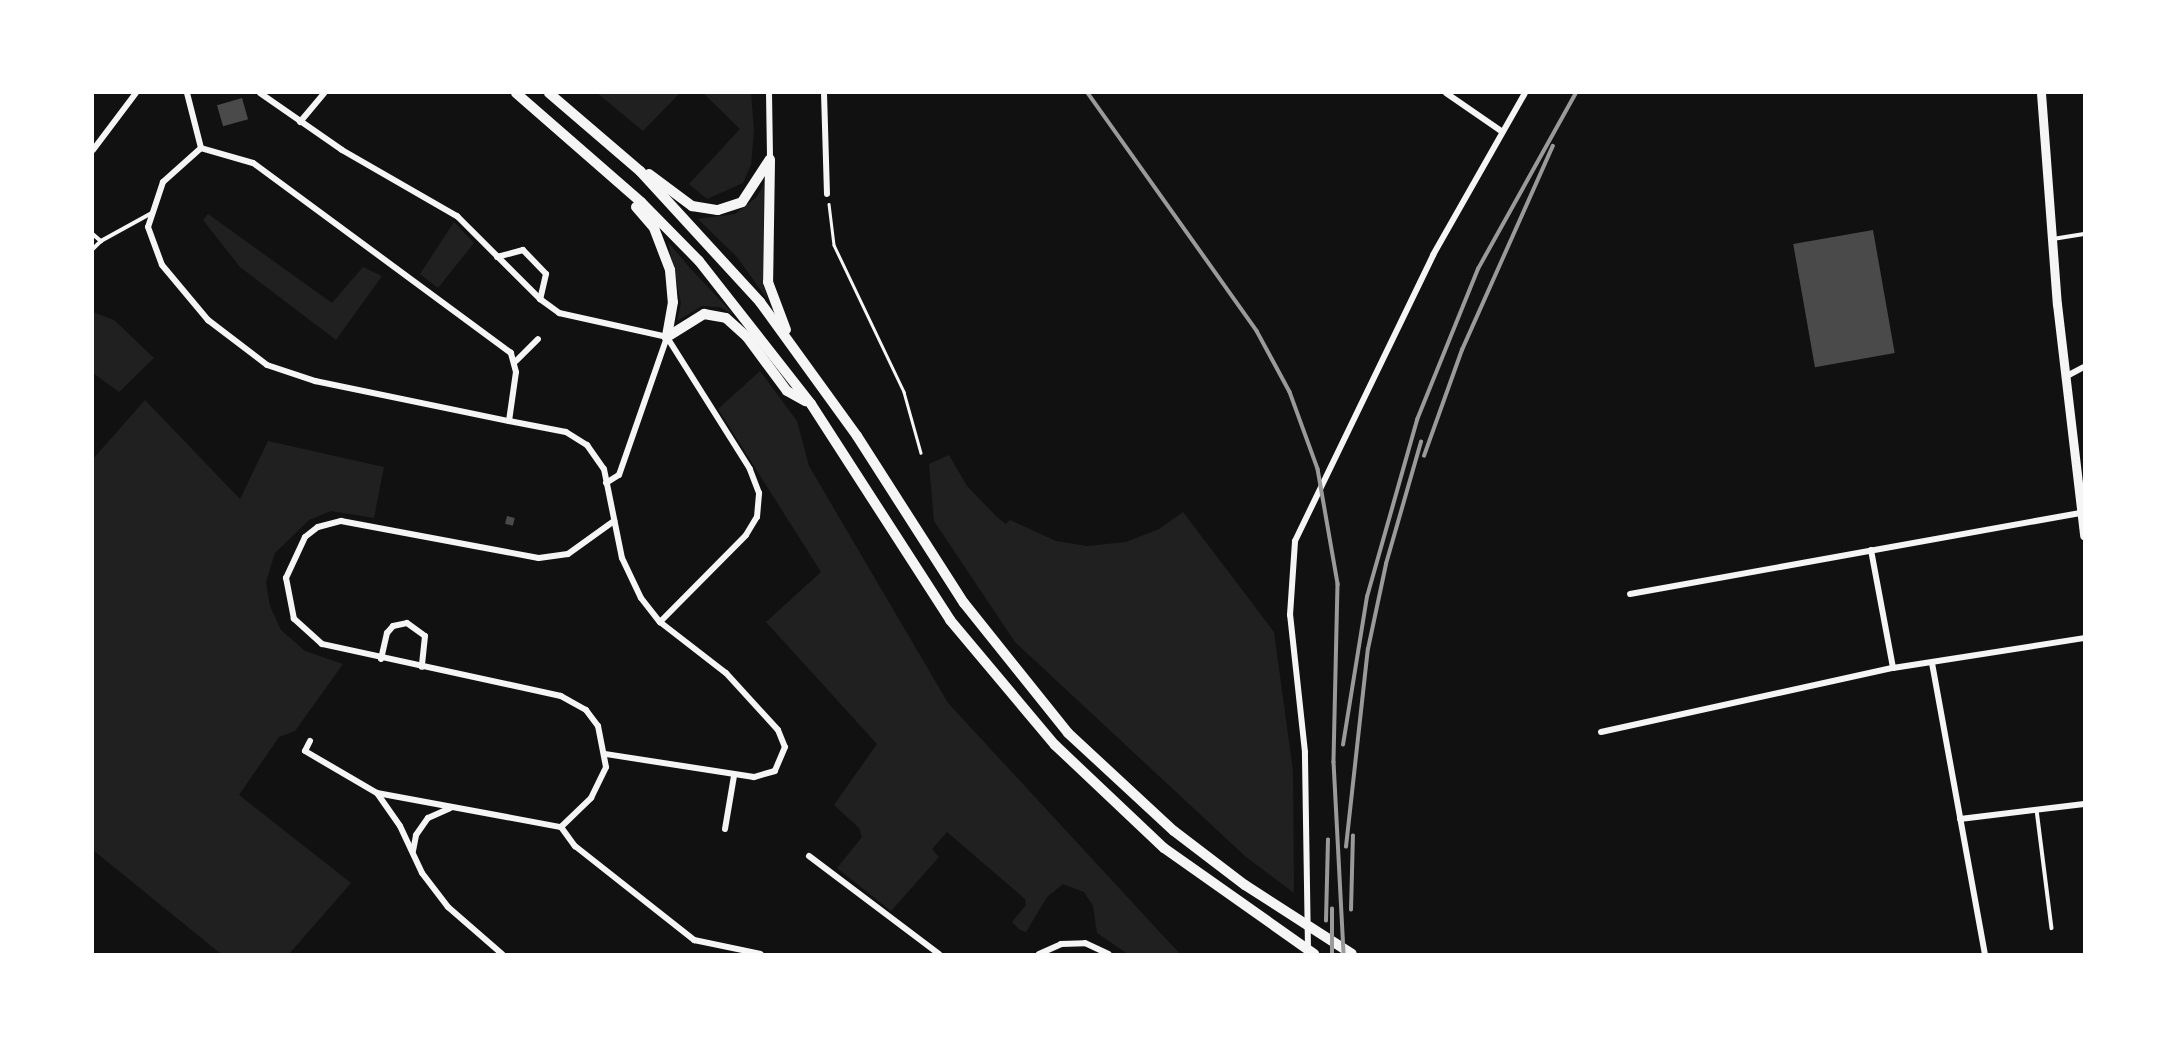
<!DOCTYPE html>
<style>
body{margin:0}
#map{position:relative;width:2177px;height:1047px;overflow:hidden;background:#111;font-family:Figtree,sans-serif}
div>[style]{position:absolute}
.green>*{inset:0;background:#202020}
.building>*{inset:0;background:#4a4a4a;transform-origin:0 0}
.path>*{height:2.5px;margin:-1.25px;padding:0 1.25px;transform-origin:1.25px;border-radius:1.25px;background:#f5f5f5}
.service>*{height:3.5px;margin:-1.75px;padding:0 1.75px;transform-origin:1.75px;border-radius:1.75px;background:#f5f5f5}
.minor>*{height:6px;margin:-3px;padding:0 3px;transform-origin:3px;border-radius:3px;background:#f5f5f5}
.secondary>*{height:9px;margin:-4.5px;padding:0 4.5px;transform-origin:4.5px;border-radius:4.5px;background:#f5f5f5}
.trunk>*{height:10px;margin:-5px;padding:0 5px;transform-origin:5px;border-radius:5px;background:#f5f5f5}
.rail>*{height:3.5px;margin:-1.75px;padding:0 1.75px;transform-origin:1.75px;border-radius:1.75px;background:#9a9a9a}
span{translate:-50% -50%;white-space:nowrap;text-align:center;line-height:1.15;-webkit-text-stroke:5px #fff;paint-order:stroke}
.frame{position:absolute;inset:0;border:94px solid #fff;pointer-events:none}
</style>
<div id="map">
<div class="green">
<div style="clip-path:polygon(597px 93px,680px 93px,643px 131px)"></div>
<div style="clip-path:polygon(703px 93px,751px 93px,754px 130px,751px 165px,743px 183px,707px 199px,689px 184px,740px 129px)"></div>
<div style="clip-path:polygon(764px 184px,763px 284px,768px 300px,737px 257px,698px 219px,735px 214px,757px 197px)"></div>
<div style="clip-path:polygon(208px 214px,332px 303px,363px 267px,382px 276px,336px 340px,240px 267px,203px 220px)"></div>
<div style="clip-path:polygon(454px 222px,474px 243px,438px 288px,420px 274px)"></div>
<div style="clip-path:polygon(668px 242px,690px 268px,734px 315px,720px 307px,702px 306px,677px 321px,681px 303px)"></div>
<div style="clip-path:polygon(93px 312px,114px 320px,154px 358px,119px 392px,93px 373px)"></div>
<div style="clip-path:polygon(760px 371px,797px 421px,809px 466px,948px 703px,1180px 954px,1128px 954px,1097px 933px,1093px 906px,1084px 892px,1063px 884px,1047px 897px,1026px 932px,1020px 930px,1012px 922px,1026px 905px,1025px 899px,947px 832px,932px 849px,939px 857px,891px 911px,837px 868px,862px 837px,859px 828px,834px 805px,877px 744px,766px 622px,821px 572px,718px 409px)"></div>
<div style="clip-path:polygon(145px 400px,240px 499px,268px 441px,384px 467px,374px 518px,331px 511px,309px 520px,275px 553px,266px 582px,270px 606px,281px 630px,305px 651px,343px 664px,295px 731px,279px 737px,239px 795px,351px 883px,289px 954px,221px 954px,93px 850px,93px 459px)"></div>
<div style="clip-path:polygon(949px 455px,967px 486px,996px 516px,1006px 524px,1010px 520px,1056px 541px,1087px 546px,1126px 542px,1159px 529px,1183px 512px,1274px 632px,1293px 771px,1294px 893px,1246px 857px,1015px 642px,934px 521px,929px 464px)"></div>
</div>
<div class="building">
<div style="left:242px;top:98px;width:22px;height:26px;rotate:74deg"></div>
<div style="left:1873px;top:230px;width:125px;height:81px;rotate:80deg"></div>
<div style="left:507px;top:516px;width:8px;height:8px;rotate:14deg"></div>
</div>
<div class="path">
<div style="left:829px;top:204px;width:41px;rotate:83deg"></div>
<div style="left:834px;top:245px;width:163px;rotate:64.5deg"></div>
<div style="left:904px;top:392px;width:63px;rotate:74.4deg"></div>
</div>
<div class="service">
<div style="left:93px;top:234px;width:11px;rotate:41deg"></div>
<div style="left:101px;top:241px;width:56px;rotate:-28.9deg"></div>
<div style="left:2053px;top:239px;width:31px;rotate:-9deg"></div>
<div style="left:93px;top:249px;width:11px;rotate:-45deg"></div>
<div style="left:2037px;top:810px;width:119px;rotate:82.8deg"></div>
</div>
<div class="minor">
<div style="left:187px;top:93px;width:57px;rotate:75.7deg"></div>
<div style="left:260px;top:93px;width:100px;rotate:34.8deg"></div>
<div style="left:342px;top:150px;width:133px;rotate:29.9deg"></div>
<div style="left:457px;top:216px;width:117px;rotate:45deg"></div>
<div style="left:540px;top:299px;width:24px;rotate:36deg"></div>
<div style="left:559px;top:313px;width:111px;rotate:12.5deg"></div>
<div style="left:769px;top:93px;width:66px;rotate:89.1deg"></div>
<div style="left:824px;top:93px;width:101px;rotate:88.3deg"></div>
<div style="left:1446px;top:93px;width:67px;rotate:34.6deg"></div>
<div style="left:300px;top:122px;width:38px;rotate:-50deg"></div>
<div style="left:93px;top:150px;width:71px;rotate:-53deg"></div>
<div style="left:497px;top:257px;width:27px;rotate:-15deg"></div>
<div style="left:523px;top:250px;width:33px;rotate:46deg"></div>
<div style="left:546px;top:274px;width:26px;rotate:103deg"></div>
<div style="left:516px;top:361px;width:31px;rotate:-45deg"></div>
<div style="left:2065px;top:377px;width:21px;rotate:-28deg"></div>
<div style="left:509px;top:421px;width:49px;rotate:-81.9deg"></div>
<div style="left:516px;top:372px;width:20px;rotate:-105deg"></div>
<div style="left:511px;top:353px;width:320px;rotate:-143.6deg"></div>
<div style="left:253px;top:163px;width:54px;rotate:-163.9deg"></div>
<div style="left:201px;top:148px;width:51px;rotate:138.2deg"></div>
<div style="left:163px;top:182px;width:47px;rotate:108.4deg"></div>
<div style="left:148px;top:227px;width:40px;rotate:69.8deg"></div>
<div style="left:162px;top:265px;width:72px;rotate:50.1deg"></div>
<div style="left:208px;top:320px;width:74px;rotate:37.3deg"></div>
<div style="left:267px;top:365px;width:51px;rotate:18.4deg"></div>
<div style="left:315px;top:381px;width:198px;rotate:11.7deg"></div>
<div style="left:509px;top:421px;width:58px;rotate:10.9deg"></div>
<div style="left:566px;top:432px;width:25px;rotate:32deg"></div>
<div style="left:587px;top:445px;width:29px;rotate:55deg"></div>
<div style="left:604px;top:469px;width:91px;rotate:78.6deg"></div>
<div style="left:622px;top:558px;width:44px;rotate:64.6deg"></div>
<div style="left:641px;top:598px;width:31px;rotate:52deg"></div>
<div style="left:660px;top:622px;width:83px;rotate:37.7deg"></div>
<div style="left:726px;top:673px;width:77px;rotate:47.6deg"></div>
<div style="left:778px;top:730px;width:18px;rotate:68deg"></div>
<div style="left:785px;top:747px;width:26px;rotate:113deg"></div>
<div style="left:775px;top:771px;width:22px;rotate:164deg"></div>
<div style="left:754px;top:777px;width:151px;rotate:-171.2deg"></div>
<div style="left:606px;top:483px;width:15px;rotate:-32deg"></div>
<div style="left:619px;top:475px;width:146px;rotate:-70.8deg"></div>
<div style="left:1871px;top:550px;width:120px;rotate:79.4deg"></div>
<div style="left:1630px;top:594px;width:459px;rotate:-10.2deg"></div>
<div style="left:660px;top:622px;width:122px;rotate:-45.3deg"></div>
<div style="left:746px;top:535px;width:21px;rotate:-59deg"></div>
<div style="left:757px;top:517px;width:24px;rotate:-85deg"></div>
<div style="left:759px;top:493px;width:26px;rotate:-111deg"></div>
<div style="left:750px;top:469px;width:156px;rotate:-122.2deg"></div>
<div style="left:381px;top:659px;width:27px;rotate:-77deg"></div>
<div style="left:387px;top:633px;width:9px;rotate:-49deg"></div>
<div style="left:393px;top:626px;width:14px;rotate:-12deg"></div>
<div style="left:407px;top:623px;width:22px;rotate:36deg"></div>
<div style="left:425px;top:636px;width:31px;rotate:96deg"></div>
<div style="left:1932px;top:663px;width:296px;rotate:79.7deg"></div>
<div style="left:1601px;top:732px;width:299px;rotate:-12.4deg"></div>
<div style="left:1893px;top:668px;width:193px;rotate:-8.9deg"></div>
<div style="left:310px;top:741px;width:11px;rotate:117deg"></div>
<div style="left:305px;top:751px;width:83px;rotate:30.3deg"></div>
<div style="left:377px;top:793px;width:187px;rotate:10.5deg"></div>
<div style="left:561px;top:827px;width:42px;rotate:-44deg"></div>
<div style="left:591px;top:798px;width:34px;rotate:-64deg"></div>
<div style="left:606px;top:767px;width:42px;rotate:-101deg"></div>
<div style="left:598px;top:726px;width:20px;rotate:-127deg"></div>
<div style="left:586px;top:710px;width:29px;rotate:-151deg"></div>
<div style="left:561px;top:696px;width:245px;rotate:-167.7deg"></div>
<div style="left:322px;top:644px;width:38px;rotate:-138deg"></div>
<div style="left:294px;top:619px;width:42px;rotate:-101deg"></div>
<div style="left:286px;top:578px;width:45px;rotate:-65.1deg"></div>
<div style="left:305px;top:537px;width:16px;rotate:-38deg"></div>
<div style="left:318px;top:527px;width:24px;rotate:-15deg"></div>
<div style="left:341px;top:521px;width:201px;rotate:10.6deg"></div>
<div style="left:539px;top:558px;width:29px;rotate:-8deg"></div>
<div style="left:568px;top:554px;width:57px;rotate:-35.7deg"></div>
<div style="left:377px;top:793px;width:40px;rotate:55.1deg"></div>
<div style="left:400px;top:826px;width:52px;rotate:64.9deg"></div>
<div style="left:422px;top:873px;width:43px;rotate:52.6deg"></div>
<div style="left:448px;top:907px;width:72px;rotate:41deg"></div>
<div style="left:1960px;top:819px;width:125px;rotate:-6.9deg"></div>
<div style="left:561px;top:827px;width:24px;rotate:54deg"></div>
<div style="left:575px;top:846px;width:152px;rotate:38.3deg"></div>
<div style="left:694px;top:940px;width:68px;rotate:11.8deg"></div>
<div style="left:725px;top:829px;width:54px;rotate:-80.4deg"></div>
<div style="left:413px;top:851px;width:16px;rotate:-79deg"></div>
<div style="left:416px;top:835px;width:21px;rotate:-55deg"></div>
<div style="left:428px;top:818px;width:24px;rotate:-24deg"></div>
<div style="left:809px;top:856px;width:163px;rotate:37deg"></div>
<div style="left:1308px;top:949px;width:197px;rotate:-90.9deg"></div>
<div style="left:1305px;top:752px;width:138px;rotate:-96.2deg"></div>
<div style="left:1290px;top:615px;width:74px;rotate:-86.1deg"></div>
<div style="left:1295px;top:541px;width:318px;rotate:-64.2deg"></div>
<div style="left:1433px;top:255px;width:186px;rotate:-60.4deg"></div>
<div style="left:1039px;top:954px;width:24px;rotate:-24deg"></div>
<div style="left:1061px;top:944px;width:24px;rotate:-2deg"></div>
<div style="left:1085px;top:943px;width:26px;rotate:25deg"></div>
</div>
<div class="secondary">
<div style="left:2041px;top:93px;width:212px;rotate:85.7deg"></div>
<div style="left:2057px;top:304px;width:233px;rotate:83.3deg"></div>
</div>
<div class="trunk">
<div style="left:516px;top:93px;width:166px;rotate:41.1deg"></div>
<div style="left:641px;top:202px;width:83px;rotate:45.5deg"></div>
<div style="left:699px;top:261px;width:182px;rotate:51.9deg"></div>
<div style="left:811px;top:404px;width:257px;rotate:57.2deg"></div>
<div style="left:950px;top:620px;width:163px;rotate:50deg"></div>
<div style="left:1055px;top:745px;width:150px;rotate:43.4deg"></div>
<div style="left:1164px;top:848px;width:184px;rotate:35.2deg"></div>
<div style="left:549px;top:93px;width:120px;rotate:40.6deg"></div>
<div style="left:640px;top:171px;width:178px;rotate:47.5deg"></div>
<div style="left:760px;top:302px;width:165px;rotate:54.1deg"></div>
<div style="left:857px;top:436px;width:198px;rotate:57.4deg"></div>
<div style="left:964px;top:603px;width:166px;rotate:51.3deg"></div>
<div style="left:1068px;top:733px;width:144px;rotate:42.8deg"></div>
<div style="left:1174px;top:831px;width:89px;rotate:37.3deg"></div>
<div style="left:1245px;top:885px;width:127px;rotate:32.8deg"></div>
<div style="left:770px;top:161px;width:121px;rotate:90.9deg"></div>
<div style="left:768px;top:282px;width:51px;rotate:69.4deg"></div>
<div style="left:649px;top:174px;width:54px;rotate:36.7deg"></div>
<div style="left:692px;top:206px;width:26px;rotate:9deg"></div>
<div style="left:718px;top:210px;width:25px;rotate:-18deg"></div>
<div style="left:742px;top:202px;width:51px;rotate:-56.9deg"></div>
<div style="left:636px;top:207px;width:28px;rotate:49deg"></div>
<div style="left:654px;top:228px;width:45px;rotate:69.1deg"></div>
<div style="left:670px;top:270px;width:32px;rotate:85deg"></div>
<div style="left:673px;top:302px;width:36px;rotate:100deg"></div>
<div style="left:667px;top:337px;width:44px;rotate:-31.9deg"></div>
<div style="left:704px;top:314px;width:22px;rotate:10deg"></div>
<div style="left:726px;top:318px;width:28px;rotate:42deg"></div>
<div style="left:747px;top:337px;width:67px;rotate:53.5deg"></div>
<div style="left:787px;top:391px;width:21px;rotate:29deg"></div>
</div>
<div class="rail">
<div style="left:1088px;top:93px;width:292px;rotate:54.6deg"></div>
<div style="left:1257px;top:331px;width:69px;rotate:61.6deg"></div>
<div style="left:1290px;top:392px;width:82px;rotate:70deg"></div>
<div style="left:1318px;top:469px;width:117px;rotate:80.1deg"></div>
<div style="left:1338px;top:584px;width:178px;rotate:91.3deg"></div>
<div style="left:1334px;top:762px;width:192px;rotate:87deg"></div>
<div style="left:1424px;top:456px;width:113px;rotate:-70.3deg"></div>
<div style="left:1462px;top:350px;width:223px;rotate:-66deg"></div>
<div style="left:1343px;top:745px;width:150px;rotate:-80.8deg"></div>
<div style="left:1367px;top:597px;width:184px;rotate:-74.2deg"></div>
<div style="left:1417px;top:420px;width:163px;rotate:-68deg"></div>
<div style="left:1478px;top:269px;width:201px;rotate:-60.9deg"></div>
<div style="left:1346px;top:847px;width:199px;rotate:-83.7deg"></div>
<div style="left:1368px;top:649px;width:87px;rotate:-78deg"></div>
<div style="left:1386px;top:564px;width:127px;rotate:-74deg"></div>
<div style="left:1351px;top:910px;width:74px;rotate:-88.5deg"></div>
<div style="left:1326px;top:921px;width:81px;rotate:-88.6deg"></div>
<div style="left:1332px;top:954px;width:45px;rotate:-90deg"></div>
</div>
<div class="frame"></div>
</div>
